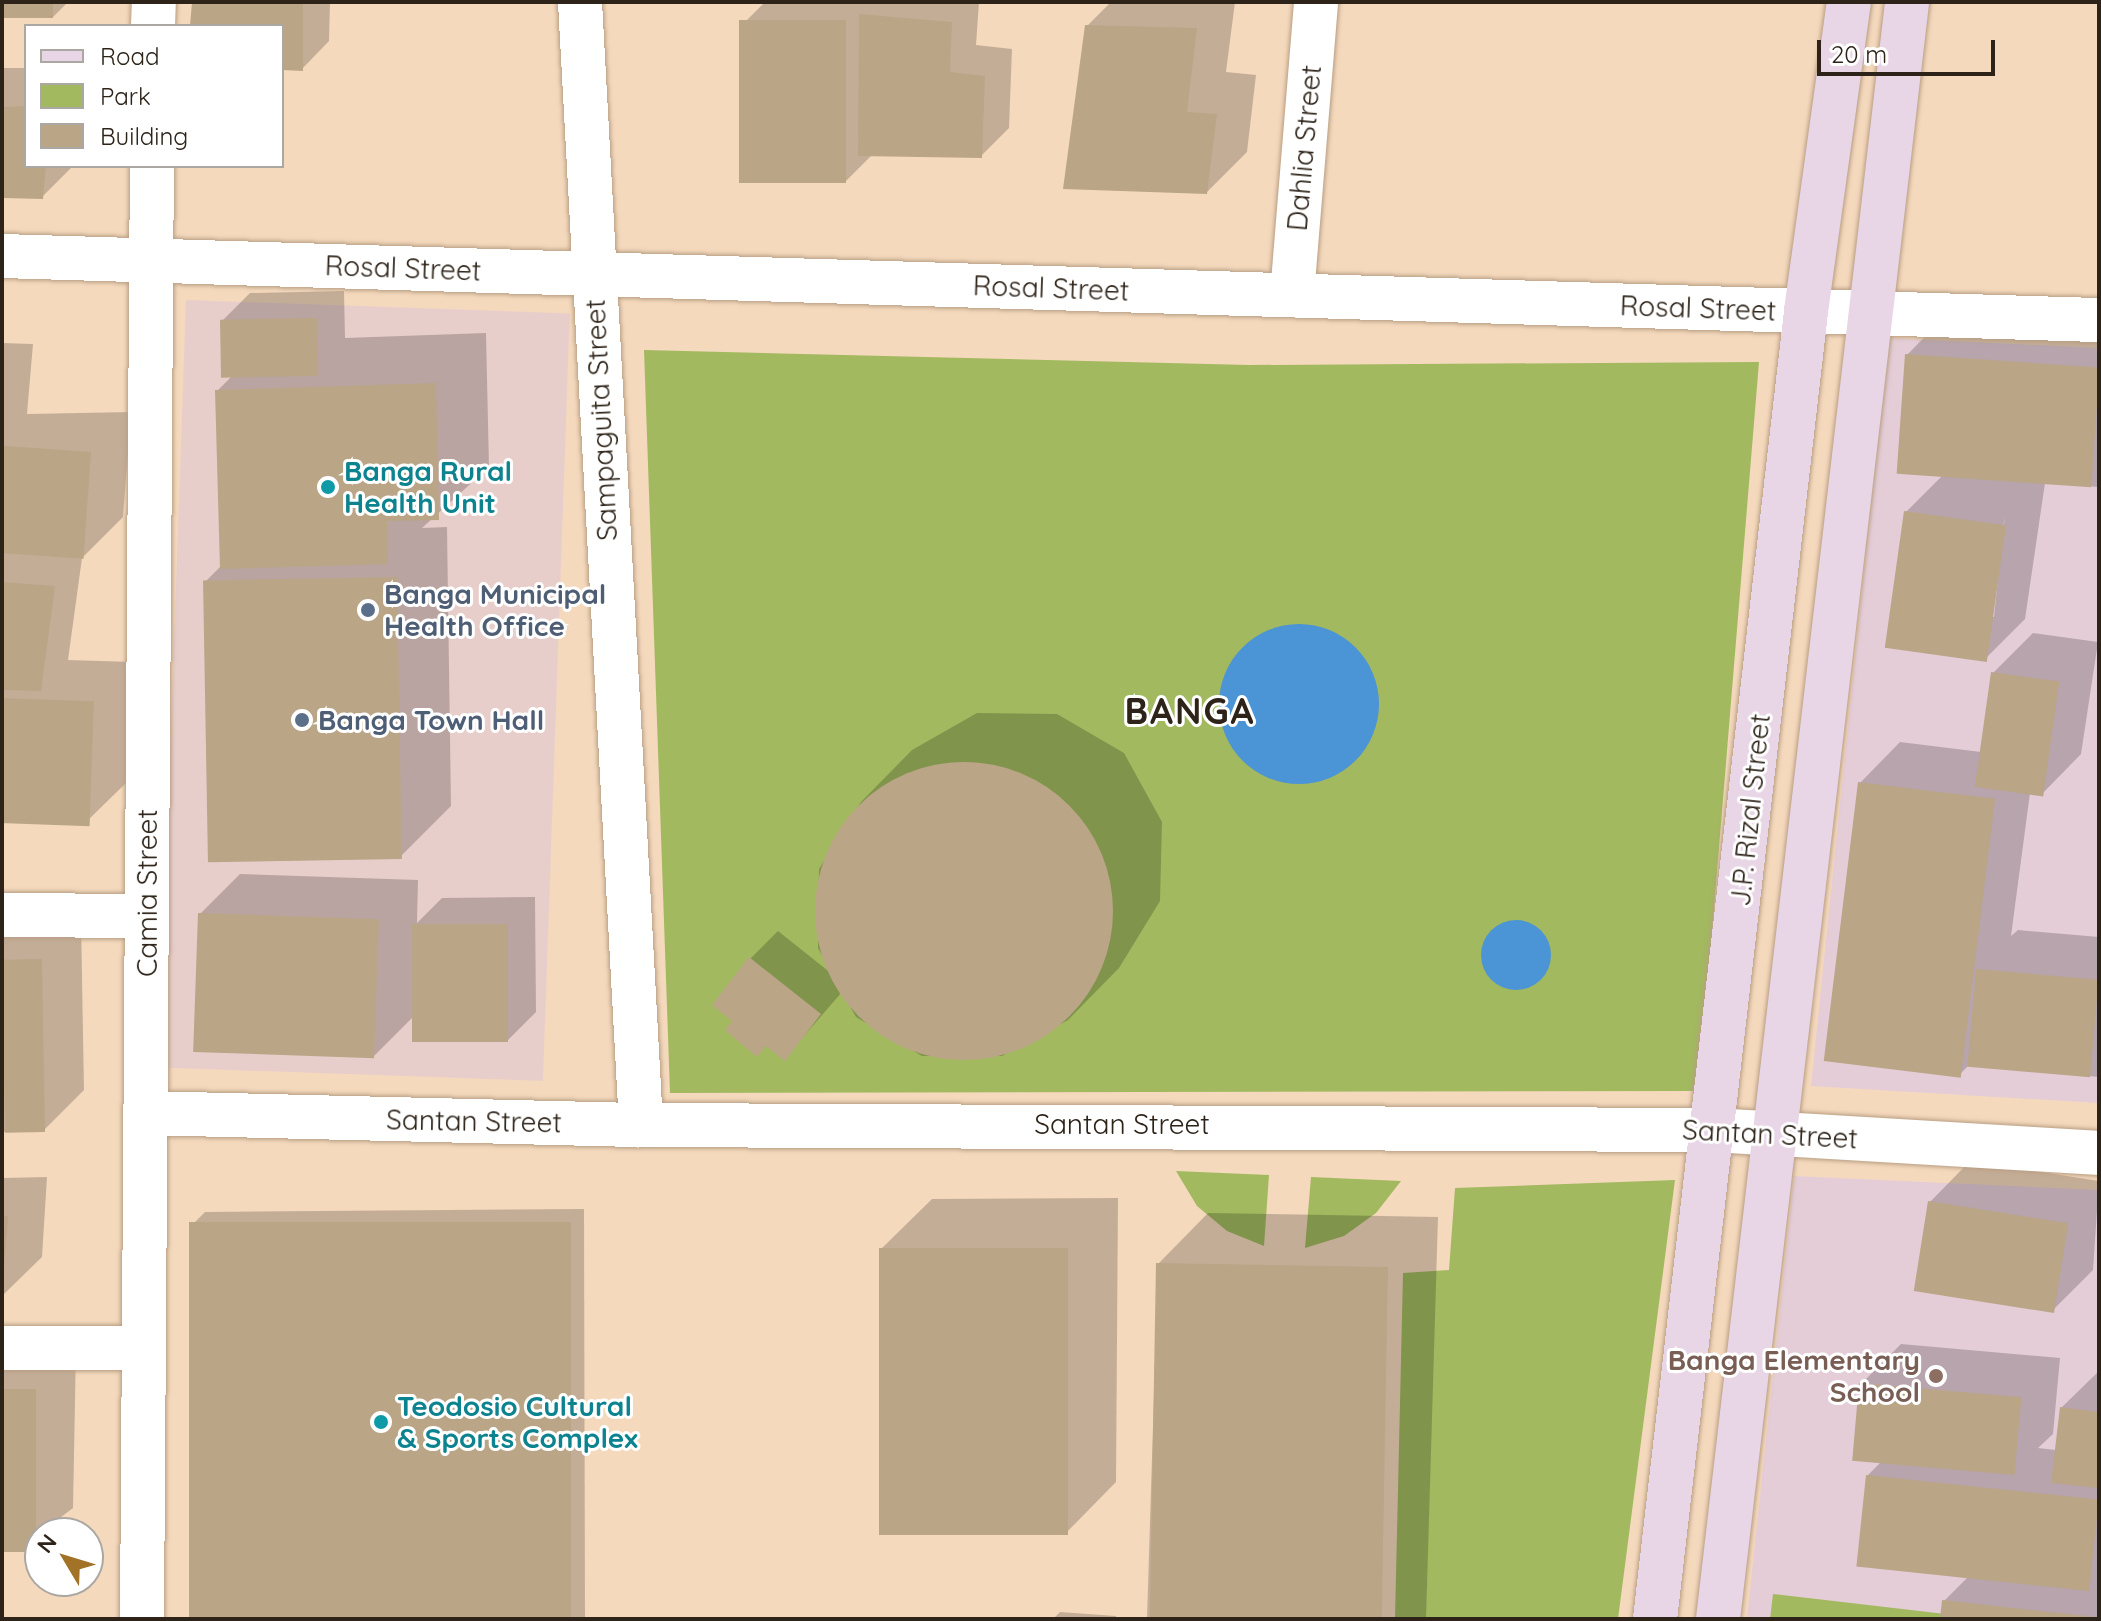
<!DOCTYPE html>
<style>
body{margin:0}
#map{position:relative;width:2101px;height:1621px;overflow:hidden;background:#f5d9bd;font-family:Quicksand,sans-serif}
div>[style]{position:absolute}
.commercial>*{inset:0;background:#e8ceca;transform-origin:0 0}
.education>*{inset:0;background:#e5cdd8}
.green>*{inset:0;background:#a2b95f}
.water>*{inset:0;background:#4b94d6}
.round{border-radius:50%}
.shadow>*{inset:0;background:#0003}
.building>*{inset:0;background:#baa587;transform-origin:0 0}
.roads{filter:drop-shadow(0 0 2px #b89e83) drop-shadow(0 0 2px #b89e83)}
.street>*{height:44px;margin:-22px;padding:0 22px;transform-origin:22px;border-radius:22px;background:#fff}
.secondary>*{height:44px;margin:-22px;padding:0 22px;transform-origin:22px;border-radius:22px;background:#e8d5e6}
.dots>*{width:22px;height:22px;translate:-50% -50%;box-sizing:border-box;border:4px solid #fff;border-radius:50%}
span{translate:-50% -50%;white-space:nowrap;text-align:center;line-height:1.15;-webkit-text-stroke:6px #fff;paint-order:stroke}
.street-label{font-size:28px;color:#2d2319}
.culture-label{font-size:28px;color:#0d838f;font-weight:700}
.left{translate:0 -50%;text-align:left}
.service-label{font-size:28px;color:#4e5e75;font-weight:700}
.education-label{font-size:28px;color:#785e54;font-weight:700}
.right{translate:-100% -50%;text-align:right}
.district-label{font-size:36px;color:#2d2319;font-weight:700;letter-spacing:2px}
.frame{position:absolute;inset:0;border:4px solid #2d2319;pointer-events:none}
.legend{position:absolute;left:24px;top:24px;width:260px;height:144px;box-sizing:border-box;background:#fff;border:2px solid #aba7a3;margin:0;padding:10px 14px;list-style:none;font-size:24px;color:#2d2319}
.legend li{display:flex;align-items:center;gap:16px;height:40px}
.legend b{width:40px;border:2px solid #aba7a3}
.north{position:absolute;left:24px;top:1517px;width:80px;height:80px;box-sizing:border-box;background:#fff;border:2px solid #aba7a3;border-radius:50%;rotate:308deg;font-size:22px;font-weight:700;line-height:32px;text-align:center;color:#2d2319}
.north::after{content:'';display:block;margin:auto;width:28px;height:36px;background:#a27226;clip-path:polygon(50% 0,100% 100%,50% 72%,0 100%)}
.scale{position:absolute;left:1817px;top:40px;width:178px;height:36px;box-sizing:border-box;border:4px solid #2d2319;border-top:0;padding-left:10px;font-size:24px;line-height:28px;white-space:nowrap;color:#2d2319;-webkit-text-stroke:6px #fff;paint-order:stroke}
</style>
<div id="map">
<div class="commercial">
<div style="left:186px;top:300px;width:384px;height:768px;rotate:2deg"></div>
</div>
<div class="education">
<div style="clip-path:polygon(1888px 338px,2099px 348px,2099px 1103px,1811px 1086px)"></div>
<div style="clip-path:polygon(1794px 1176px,2099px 1190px,2099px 1619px,1747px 1619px)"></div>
</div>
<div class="green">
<div style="clip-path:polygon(644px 350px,1249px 365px,1759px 362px,1699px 1091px,670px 1093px)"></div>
<div style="clip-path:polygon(1176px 1171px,1269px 1175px,1264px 1246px,1227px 1231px,1197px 1206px)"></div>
<div style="clip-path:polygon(1311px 1177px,1401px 1181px,1376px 1213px,1344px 1236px,1305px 1248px)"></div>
<div style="clip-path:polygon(1675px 1180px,1618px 1619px,1395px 1619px,1403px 1273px,1449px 1270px,1455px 1188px)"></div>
<div style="clip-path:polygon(1773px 1594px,1988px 1619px,1770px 1619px)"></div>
</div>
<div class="water">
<div class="round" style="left:1219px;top:624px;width:160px;height:160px"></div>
<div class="round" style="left:1481px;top:920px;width:70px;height:70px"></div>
</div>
<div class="shadow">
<div style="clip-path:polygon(2px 2px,68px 2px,52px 18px,2px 16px)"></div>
<div style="clip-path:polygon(194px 2px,330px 2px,329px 41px,302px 69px,282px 68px,282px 26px,192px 26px)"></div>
<div style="clip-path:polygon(348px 2px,486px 2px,485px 3px)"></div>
<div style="clip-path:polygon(765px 2px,979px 2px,976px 45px,1012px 49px,1009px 128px,981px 156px,872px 155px,846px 181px,741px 26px)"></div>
<div style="clip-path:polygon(1111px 2px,1235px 2px,1226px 72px,1256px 75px,1247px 152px,1207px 192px,1087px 26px)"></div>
<div style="clip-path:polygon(2px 68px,26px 68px,26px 166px,73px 166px,42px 197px,2px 196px)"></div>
<div style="clip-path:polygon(344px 291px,345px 338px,486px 333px,489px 467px,422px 528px,447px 527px,451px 806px,400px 857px,205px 582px,222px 565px,217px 391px,232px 376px,222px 321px,250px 293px)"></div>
<div style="clip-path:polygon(evenodd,1947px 314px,2099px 325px,2099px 487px,2045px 483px,2025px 619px,1985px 659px,1906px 512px,1942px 476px,1907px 355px,1947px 314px,2005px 515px,1994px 617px,1990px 617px,2005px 515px)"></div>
<div style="clip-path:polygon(2px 343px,33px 344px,27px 414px,131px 412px,123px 517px,82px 558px,68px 660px,133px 662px,127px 782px,86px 822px,2px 821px)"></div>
<div style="clip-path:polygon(2033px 633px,2098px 642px,2081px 754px,2041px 795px,2030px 793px,2011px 936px,2018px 930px,2099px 937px,2099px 1077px,1969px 1065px,1959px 1075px,1860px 783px,1900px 742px,1981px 752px,1993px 673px)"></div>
<div style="clip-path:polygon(977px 713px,1057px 714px,1124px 753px,1162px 822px,1160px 901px,1119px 968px,1068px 1020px,1002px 1056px,922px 1056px,856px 1017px,842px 992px,784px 1059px,768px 1044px,757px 1055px,735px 1020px,751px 958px,778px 931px,832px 974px,818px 948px,819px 869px,861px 802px,912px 750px)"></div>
<div style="clip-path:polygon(240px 874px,418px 880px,417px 923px,442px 898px,535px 897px,536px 1012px,508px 1040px,415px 1015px,373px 1057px,200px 914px)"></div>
<div style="clip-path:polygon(81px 920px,84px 1090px,44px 1130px,2px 1132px,2px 924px)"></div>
<div style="clip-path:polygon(1970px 1161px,2099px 1181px,2093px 1270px,2053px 1310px,1930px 1202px)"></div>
<div style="clip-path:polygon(47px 1177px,42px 1257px,2px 1296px,2px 1178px)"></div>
<div style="clip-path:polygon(1118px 1198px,1116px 1482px,1066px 1533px,881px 1249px,932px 1199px)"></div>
<div style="clip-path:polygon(584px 1209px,585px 1619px,193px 1619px,191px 1226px,205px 1212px)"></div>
<div style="clip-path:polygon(1208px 1213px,1438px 1217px,1426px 1619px,1147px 1619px,1158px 1264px)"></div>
<div style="clip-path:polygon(1901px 1344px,2060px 1358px,2053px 1434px,2038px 1448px,2056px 1450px,2061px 1408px,2099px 1371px,2099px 1619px,1942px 1619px,1944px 1601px,1970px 1575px,1867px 1476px,1881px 1462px,1861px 1384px)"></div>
<div style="clip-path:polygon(76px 1349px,73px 1508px,40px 1533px,33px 1549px,2px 1550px,2px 1351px)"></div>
<div style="clip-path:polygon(1060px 1612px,1116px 1616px,1116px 1619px,1053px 1619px)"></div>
</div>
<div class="building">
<div style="left:2px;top:2px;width:51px;height:16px"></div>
<div style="clip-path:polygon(192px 2px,303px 2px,303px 71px,282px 70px,282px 26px,190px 26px)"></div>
<div style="clip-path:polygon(859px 14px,952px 22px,950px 72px,985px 76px,982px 158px,858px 156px)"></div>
<div style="left:846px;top:20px;width:163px;height:107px;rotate:90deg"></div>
<div style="clip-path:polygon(1085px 25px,1197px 28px,1187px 112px,1217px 114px,1207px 194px,1063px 189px)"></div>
<div style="clip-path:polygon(26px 106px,26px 166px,46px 166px,43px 199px,2px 198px,2px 107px)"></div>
<div style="left:317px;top:318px;width:58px;height:97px;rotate:89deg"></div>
<div style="left:1905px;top:354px;width:195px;height:120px;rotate:4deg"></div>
<div style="clip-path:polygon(436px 383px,439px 520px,387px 521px,388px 564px,220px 569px,215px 390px)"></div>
<div style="left:91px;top:452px;width:107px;height:89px;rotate:94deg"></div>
<div style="left:1904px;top:511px;width:103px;height:138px;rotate:8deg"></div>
<div style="left:397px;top:577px;width:282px;height:194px;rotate:89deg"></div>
<div style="clip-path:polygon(2px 582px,55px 586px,41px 691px,2px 690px)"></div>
<div style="left:1991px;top:672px;width:69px;height:116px;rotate:8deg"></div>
<div style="left:2px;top:698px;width:92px;height:125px;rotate:2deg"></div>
<div class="round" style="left:815px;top:762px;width:298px;height:298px"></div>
<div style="left:1858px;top:782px;width:138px;height:281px;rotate:7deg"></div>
<div style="left:198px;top:913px;width:181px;height:139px;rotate:2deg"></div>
<div style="left:508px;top:924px;width:118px;height:96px;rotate:90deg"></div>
<div style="clip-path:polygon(749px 957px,821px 1014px,785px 1061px,766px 1046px,757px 1057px,725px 1030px,732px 1021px,712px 1005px)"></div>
<div style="left:42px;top:959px;width:173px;height:40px;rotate:89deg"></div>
<div style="left:1976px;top:969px;width:123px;height:98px;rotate:5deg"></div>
<div style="left:1928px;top:1201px;width:142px;height:91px;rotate:9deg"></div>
<div style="clip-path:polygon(2px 1216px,8px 1216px,4px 1269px,2px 1269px)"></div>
<div style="left:571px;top:1222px;width:397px;height:382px;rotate:90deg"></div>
<div style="left:1068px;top:1248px;width:287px;height:189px;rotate:90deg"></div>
<div style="left:1156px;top:1263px;width:232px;height:356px;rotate:1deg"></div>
<div style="left:1859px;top:1383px;width:163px;height:78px;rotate:5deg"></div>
<div style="left:2px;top:1389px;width:34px;height:163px"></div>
<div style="clip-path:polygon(2060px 1407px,2099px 1412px,2099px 1488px,2051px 1483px)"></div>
<div style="left:1866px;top:1475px;width:234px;height:92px;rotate:6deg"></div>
<div style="clip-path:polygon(1942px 1600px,2096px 1617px,2096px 1619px,1940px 1619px)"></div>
</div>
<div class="roads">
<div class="street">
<div style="left:580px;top:2px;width:1125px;rotate:86.89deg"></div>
<div style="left:153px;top:26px;width:24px;rotate:-88deg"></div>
<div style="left:2px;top:256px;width:2098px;rotate:1.75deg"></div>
<div style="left:1292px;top:295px;width:294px;rotate:-85.3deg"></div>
<div style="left:2px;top:915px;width:145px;rotate:0.4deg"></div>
<div style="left:145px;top:1113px;width:496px;rotate:1.4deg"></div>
<div style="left:641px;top:1125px;width:1073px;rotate:0.27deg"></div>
<div style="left:1714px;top:1130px;width:386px;rotate:3.4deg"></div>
<div style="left:2px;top:1348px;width:142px"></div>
<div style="left:142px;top:1619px;width:1453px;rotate:-89.61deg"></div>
</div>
<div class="secondary">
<div style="left:1655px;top:1619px;width:1317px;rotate:-83.41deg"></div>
<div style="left:1806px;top:311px;width:312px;rotate:-82.1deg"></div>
<div style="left:1718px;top:1619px;width:1628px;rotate:-83.33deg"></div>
</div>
</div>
<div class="dots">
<div style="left:328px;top:487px;background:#0f9aa8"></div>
<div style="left:368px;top:610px;background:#5c6f8a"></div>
<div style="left:302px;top:720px;background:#5c6f8a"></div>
<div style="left:1936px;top:1376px;background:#8d6e63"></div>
<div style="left:381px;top:1422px;background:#0f9aa8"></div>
</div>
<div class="street-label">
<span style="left:1304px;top:148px;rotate:-85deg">Dahlia Street</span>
<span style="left:403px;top:268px;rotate:2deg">Rosal Street</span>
<span style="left:1051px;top:288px;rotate:2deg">Rosal Street</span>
<span style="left:1698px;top:308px;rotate:2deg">Rosal Street</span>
<span style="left:601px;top:420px;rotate:-93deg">Sampaguita Street</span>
<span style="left:1750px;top:810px;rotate:-84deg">J.P. Rizal Street</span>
<span style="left:147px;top:893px;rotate:-90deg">Camia Street</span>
<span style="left:474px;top:1121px;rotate:1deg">Santan Street</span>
<span style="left:1122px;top:1124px">Santan Street</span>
<span style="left:1770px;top:1134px;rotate:3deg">Santan Street</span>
</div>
<div class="culture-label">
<span class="left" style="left:344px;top:487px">Banga Rural<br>Health Unit</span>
<span class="left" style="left:397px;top:1422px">Teodosio Cultural<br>&amp; Sports Complex</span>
</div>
<div class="service-label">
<span class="left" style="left:384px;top:610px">Banga Municipal<br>Health Office</span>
<span class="left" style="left:318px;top:720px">Banga Town Hall</span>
</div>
<div class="education-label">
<span class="right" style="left:1920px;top:1376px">Banga Elementary<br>School</span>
</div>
<div class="district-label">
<span style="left:1190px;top:711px">BANGA</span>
</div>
<div class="frame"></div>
<ul class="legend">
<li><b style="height:10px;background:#e8d5e6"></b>Road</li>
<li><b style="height:22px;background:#a2b95f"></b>Park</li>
<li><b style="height:22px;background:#baa587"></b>Building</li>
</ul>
<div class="north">N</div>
<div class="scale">20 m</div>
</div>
